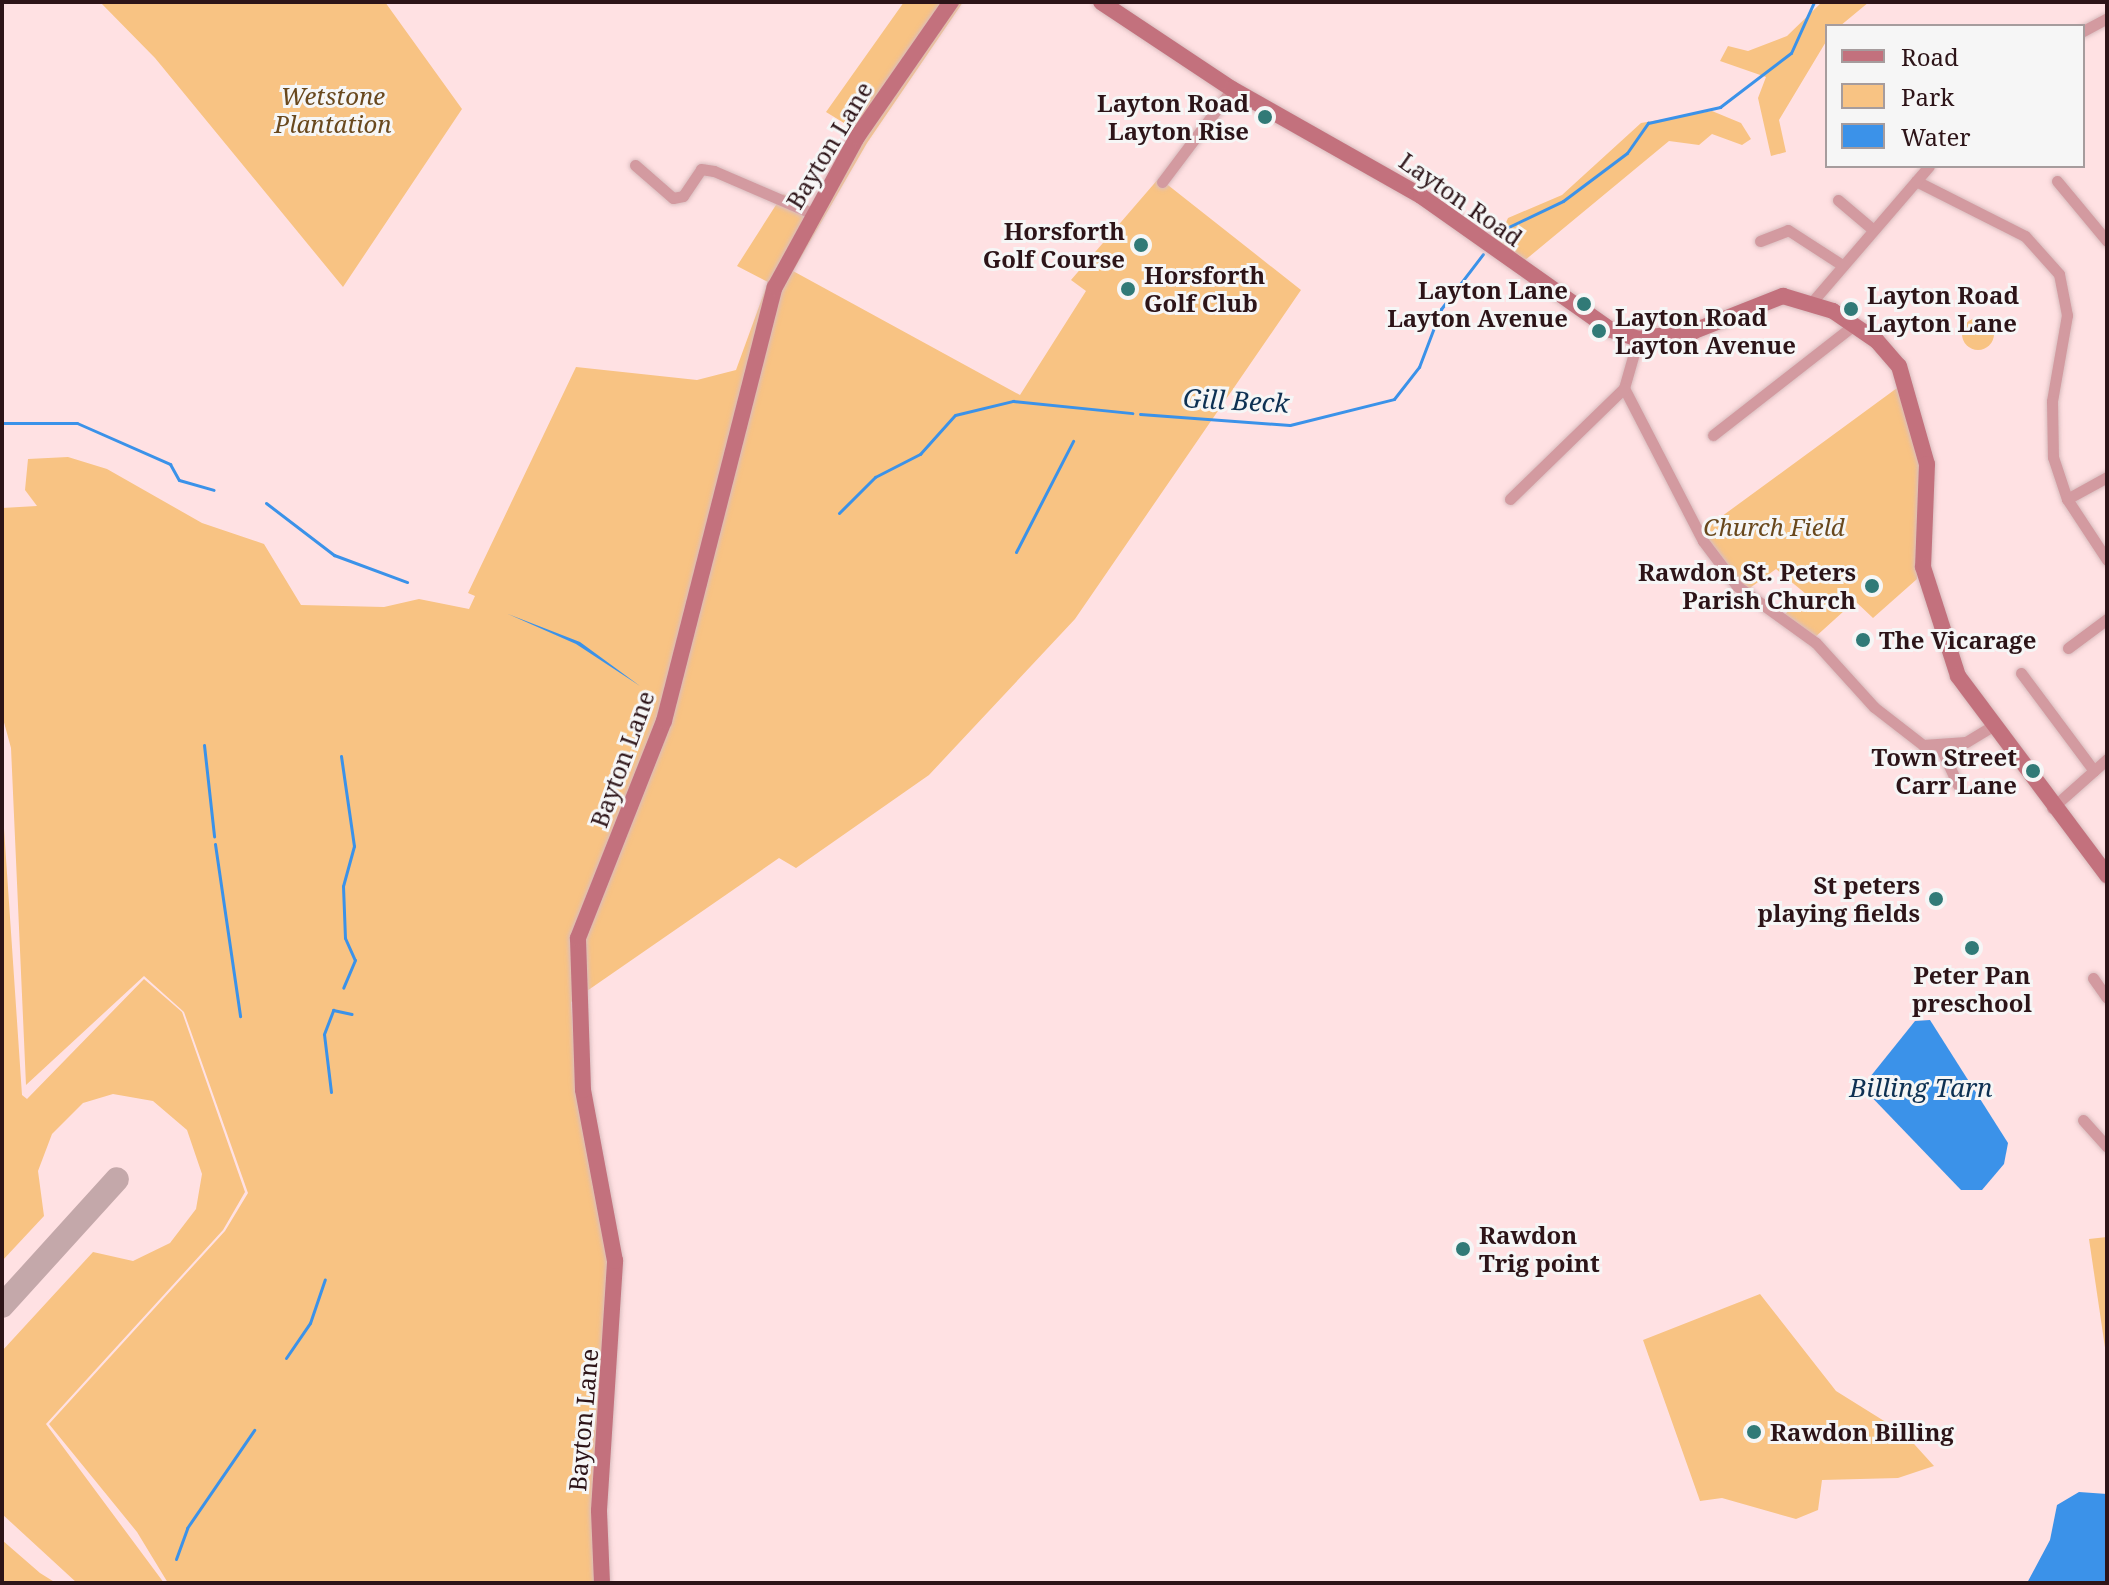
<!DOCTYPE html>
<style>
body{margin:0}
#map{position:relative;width:2109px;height:1585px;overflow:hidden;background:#ffe1e3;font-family:"Noto Serif",serif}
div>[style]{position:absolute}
.green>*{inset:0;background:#f8c383}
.round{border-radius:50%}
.water>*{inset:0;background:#3b92e9}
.stream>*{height:3px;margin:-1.5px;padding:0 1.5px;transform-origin:1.5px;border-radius:1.5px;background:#3b92e9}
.taxiway>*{height:24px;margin:-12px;padding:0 12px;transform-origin:12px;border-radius:12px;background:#c4a8aa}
.roads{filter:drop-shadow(0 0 2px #d9bcbe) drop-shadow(0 0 2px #d9bcbe)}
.street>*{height:11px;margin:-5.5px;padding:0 5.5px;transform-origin:5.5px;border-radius:5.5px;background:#d39aa0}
.secondary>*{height:16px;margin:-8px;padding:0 8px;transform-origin:8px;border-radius:8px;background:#c3717d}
.dots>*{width:22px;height:22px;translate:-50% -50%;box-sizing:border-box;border:4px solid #f6f6f6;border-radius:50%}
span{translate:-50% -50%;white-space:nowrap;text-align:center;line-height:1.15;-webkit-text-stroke:6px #f6f6f6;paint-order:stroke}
.park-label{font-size:24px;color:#69481d;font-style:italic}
.poi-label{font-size:24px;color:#2d1418;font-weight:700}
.right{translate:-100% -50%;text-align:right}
.left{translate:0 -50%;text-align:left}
.street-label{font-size:24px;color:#2d1418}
.water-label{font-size:26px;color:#0e3153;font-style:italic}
.frame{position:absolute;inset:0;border:4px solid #2d1418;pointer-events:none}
.legend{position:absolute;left:1825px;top:24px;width:260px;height:144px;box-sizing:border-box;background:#f6f6f6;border:2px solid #a69c9d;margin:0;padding:10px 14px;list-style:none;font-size:24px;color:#2d1418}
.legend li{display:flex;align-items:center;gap:16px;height:40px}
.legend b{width:40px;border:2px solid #a69c9d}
</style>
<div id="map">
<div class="green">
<div style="clip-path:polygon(100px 2px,385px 2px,462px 109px,343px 287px,155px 58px)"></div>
<div style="clip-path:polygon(904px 2px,963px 2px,867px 143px,793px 271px,1020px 395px,1086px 291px,1071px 280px,1159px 178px,1301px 290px,1075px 619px,929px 775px,796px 868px,779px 858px,571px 1002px,577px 1094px,610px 1258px,596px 1583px,168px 1583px,137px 1532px,49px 1424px,225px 1231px,248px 1193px,184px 1012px,144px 976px,26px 1085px,11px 748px,2px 715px,2px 508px,37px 506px,25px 490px,28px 459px,68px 457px,107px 469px,202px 523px,264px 544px,301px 605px,384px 607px,419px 599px,469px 609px,475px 596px,468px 593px,576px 367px,697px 380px,736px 370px,768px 282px,737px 266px,783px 194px,812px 207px,857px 131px,826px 112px)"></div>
<div style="clip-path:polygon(1822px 2px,1869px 2px,1840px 26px,1827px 26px,1827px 40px,1779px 120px,1786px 152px,1771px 156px,1758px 98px,1766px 77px,1720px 61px,1728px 46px,1748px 51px,1787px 36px)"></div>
<div style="clip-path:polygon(1712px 111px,1741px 123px,1751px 139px,1742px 145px,1712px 134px,1699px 145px,1669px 141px,1524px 261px,1497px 243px,1508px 218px,1562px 195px,1641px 123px)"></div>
<div class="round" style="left:1962px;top:318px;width:32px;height:32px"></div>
<div style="clip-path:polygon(1897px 388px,1920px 459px,1917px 579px,1873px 618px,1855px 601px,1813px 639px,1783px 616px,1806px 594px,1776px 569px,1743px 593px,1699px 533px)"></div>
<div style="clip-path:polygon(2px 799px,22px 1095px,27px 1099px,144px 979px,182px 1012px,245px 1192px,223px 1230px,46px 1424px,164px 1583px,77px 1583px,2px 1514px,2px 1351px,93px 1252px,133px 1261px,170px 1243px,196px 1209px,202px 1174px,187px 1130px,153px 1101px,113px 1094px,83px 1103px,52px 1134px,38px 1171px,44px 1216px,2px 1261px)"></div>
<div style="clip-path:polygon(2107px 1237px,2107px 1361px,2089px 1239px)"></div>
<div style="clip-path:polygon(1760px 1294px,1836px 1391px,1905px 1434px,1934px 1466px,1898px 1478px,1822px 1480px,1818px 1510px,1796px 1519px,1722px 1498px,1700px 1501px,1643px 1340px)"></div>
<div style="clip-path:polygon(2px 1540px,40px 1573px,56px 1583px,2px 1583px)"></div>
</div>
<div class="water">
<div style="clip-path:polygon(508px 614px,580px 642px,640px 686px,576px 644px)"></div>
<div style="clip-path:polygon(1930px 1020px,2008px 1143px,2004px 1164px,1982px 1190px,1961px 1190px,1862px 1087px,1915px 1021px)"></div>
<div style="clip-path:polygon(2079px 1492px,2107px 1494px,2107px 1583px,2027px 1583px,2050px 1540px,2057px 1505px)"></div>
</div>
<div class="stream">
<div style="left:1496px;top:233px;width:74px;rotate:-25.5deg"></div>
<div style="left:1563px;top:201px;width:80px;rotate:-36.9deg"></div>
<div style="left:1627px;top:153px;width:37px;rotate:-55deg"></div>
<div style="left:1648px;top:123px;width:74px;rotate:-12.5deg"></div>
<div style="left:1720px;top:107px;width:89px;rotate:-37.3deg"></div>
<div style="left:1791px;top:53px;width:56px;rotate:-65.7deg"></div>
<div style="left:1140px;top:414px;width:150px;rotate:4.2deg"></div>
<div style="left:1290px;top:425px;width:107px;rotate:-14deg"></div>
<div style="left:1394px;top:399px;width:41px;rotate:-52deg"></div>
<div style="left:1419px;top:367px;width:62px;rotate:-69.2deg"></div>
<div style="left:1441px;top:309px;width:69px;rotate:-52.6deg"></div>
<div style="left:2px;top:423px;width:75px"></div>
<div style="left:77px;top:423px;width:102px;rotate:23.8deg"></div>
<div style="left:170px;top:464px;width:18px;rotate:61deg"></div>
<div style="left:179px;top:480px;width:36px;rotate:16deg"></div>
<div style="left:266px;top:503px;width:86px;rotate:37.4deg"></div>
<div style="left:334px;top:555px;width:78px;rotate:20.3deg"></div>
<div style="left:839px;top:513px;width:51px;rotate:-45deg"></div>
<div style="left:875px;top:477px;width:51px;rotate:-27.1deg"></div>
<div style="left:920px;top:454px;width:52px;rotate:-48.1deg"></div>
<div style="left:955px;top:415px;width:60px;rotate:-13.6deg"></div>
<div style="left:1013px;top:401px;width:120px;rotate:5.8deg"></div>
<div style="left:1016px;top:552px;width:125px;rotate:-62.8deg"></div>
<div style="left:204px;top:745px;width:92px;rotate:83.7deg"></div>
<div style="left:341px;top:756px;width:91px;rotate:81.8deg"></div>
<div style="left:354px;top:846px;width:41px;rotate:105.4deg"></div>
<div style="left:343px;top:886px;width:52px;rotate:87.8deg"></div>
<div style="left:345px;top:938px;width:24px;rotate:66deg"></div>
<div style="left:355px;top:960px;width:30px;rotate:113deg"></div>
<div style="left:215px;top:844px;width:174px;rotate:81.7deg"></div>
<div style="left:331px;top:1092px;width:58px;rotate:-96.9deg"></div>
<div style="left:324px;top:1034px;width:26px;rotate:-69deg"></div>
<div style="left:333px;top:1010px;width:19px;rotate:12deg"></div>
<div style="left:286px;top:1358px;width:42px;rotate:-55.6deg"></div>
<div style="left:310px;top:1323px;width:46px;rotate:-71.2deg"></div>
<div style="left:176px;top:1559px;width:33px;rotate:-70deg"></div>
<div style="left:187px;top:1528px;width:119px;rotate:-55.6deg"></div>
</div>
<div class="taxiway">
<div style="left:2px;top:1306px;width:171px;rotate:-47.8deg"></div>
</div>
<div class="roads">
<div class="street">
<div style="left:2083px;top:31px;width:27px;rotate:-28deg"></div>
<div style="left:635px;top:165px;width:50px;rotate:41deg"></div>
<div style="left:673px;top:198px;width:10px;rotate:-11deg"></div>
<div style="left:683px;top:196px;width:32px;rotate:-56deg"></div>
<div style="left:701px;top:169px;width:13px;rotate:9deg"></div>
<div style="left:714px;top:171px;width:109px;rotate:23.3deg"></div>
<div style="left:1916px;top:181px;width:122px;rotate:26.8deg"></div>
<div style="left:2025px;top:236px;width:51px;rotate:48.2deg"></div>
<div style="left:2059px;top:274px;width:42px;rotate:79deg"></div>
<div style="left:2067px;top:315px;width:87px;rotate:99.9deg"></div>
<div style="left:2052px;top:401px;width:56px;rotate:89deg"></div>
<div style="left:2053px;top:457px;width:44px;rotate:71.6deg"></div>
<div style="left:2067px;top:499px;width:73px;rotate:56.7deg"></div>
<div style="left:2057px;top:181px;width:78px;rotate:50.2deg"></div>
<div style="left:1162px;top:182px;width:116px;rotate:-53deg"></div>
<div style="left:1838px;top:200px;width:43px;rotate:40.3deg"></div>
<div style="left:1760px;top:241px;width:30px;rotate:-21deg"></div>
<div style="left:1788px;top:230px;width:61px;rotate:32.9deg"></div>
<div style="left:1812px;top:302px;width:179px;rotate:-49.3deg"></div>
<div style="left:1638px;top:339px;width:51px;rotate:105.9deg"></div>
<div style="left:1624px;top:388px;width:172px;rotate:62.7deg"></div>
<div style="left:1703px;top:541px;width:56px;rotate:52.9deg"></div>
<div style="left:1737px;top:586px;width:97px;rotate:35.8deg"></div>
<div style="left:1816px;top:643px;width:86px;rotate:47.8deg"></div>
<div style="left:1874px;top:707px;width:62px;rotate:37.8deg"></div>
<div style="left:1923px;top:745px;width:43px;rotate:-4deg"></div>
<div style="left:1966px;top:742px;width:29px;rotate:-31deg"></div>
<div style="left:1713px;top:435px;width:180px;rotate:-38deg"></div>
<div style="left:1510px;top:499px;width:159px;rotate:-44.2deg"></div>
<div style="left:2067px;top:499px;width:46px;rotate:-28.8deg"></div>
<div style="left:2068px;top:648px;width:49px;rotate:-36.6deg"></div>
<div style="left:2021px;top:673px;width:122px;rotate:53.3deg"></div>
<div style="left:1939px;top:744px;width:45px;rotate:65.1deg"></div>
<div style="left:2052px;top:808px;width:74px;rotate:-41.7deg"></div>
<div style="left:2093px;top:978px;width:24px;rotate:55deg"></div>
<div style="left:2083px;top:1120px;width:36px;rotate:48deg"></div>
</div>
<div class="secondary">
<div style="left:1101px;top:2px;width:157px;rotate:33.6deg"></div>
<div style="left:1232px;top:89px;width:217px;rotate:29.5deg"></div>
<div style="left:1421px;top:196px;width:232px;rotate:35.2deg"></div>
<div style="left:1611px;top:330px;width:28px;rotate:18deg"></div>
<div style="left:1638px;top:339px;width:57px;rotate:-8.1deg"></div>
<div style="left:1694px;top:331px;width:96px;rotate:-21.5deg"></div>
<div style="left:1783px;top:296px;width:52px;rotate:16.7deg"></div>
<div style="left:1833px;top:311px;width:53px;rotate:34.3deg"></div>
<div style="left:1877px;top:341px;width:33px;rotate:49deg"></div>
<div style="left:1899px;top:366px;width:102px;rotate:74.1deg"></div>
<div style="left:1927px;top:464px;width:103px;rotate:92.2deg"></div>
<div style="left:1923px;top:567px;width:114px;rotate:72.2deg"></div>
<div style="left:1958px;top:676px;width:249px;rotate:53.2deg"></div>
<div style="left:602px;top:1583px;width:73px;rotate:-92.4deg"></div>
<div style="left:599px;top:1510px;width:250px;rotate:-86.3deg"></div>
<div style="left:615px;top:1261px;width:174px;rotate:-100.6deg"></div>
<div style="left:583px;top:1090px;width:152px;rotate:-91.9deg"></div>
<div style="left:578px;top:938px;width:233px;rotate:-68.4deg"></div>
<div style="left:664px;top:721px;width:448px;rotate:-75.7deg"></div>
<div style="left:775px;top:287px;width:171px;rotate:-61.3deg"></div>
<div style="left:857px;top:137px;width:165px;rotate:-55.2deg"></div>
</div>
</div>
<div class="dots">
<div style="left:1265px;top:117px;background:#317a77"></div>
<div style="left:1141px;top:245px;background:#317a77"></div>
<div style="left:1128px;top:289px;background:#317a77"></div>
<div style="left:1584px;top:304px;background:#317a77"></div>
<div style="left:1851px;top:309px;background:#317a77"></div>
<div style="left:1599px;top:331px;background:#317a77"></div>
<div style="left:1872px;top:586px;background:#317a77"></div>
<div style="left:1863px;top:640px;background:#317a77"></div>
<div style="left:2033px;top:771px;background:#317a77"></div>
<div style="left:1936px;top:899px;background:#317a77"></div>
<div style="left:1972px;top:948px;background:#317a77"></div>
<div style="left:1463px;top:1249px;background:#317a77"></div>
<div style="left:1754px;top:1432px;background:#317a77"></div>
</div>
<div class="park-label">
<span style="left:333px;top:110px">Wetstone<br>Plantation</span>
<span style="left:1774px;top:527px">Church Field</span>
</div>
<div class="poi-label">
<span class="right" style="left:1249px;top:117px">Layton Road<br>Layton Rise</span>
<span class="right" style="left:1125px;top:245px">Horsforth<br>Golf Course</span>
<span class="left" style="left:1144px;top:289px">Horsforth<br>Golf Club</span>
<span class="right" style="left:1568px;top:304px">Layton Lane<br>Layton Avenue</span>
<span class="left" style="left:1867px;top:309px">Layton Road<br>Layton Lane</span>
<span class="left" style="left:1615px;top:331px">Layton Road<br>Layton Avenue</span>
<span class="right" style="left:1856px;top:586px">Rawdon St. Peters<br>Parish Church</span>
<span class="left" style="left:1879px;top:640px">The Vicarage</span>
<span class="right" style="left:2017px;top:771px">Town Street<br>Carr Lane</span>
<span class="right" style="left:1920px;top:899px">St peters<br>playing fields</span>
<span style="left:1972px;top:989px">Peter Pan<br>preschool</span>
<span class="left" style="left:1479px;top:1249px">Rawdon<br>Trig point</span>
<span class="left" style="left:1770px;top:1432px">Rawdon Billing</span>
</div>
<div class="street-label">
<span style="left:829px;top:145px;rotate:-59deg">Bayton Lane</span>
<span style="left:1461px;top:199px;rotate:35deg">Layton Road</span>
<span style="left:622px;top:759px;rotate:-70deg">Bayton Lane</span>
<span style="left:583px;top:1420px;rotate:-85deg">Bayton Lane</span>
</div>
<div class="water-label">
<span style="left:1236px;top:401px;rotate:3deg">Gill Beck</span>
<span style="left:1921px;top:1088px">Billing Tarn</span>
</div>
<div class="frame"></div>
<ul class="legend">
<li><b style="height:10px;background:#c3717d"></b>Road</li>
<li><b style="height:22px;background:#f8c383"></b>Park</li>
<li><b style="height:22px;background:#3b92e9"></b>Water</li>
</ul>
</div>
